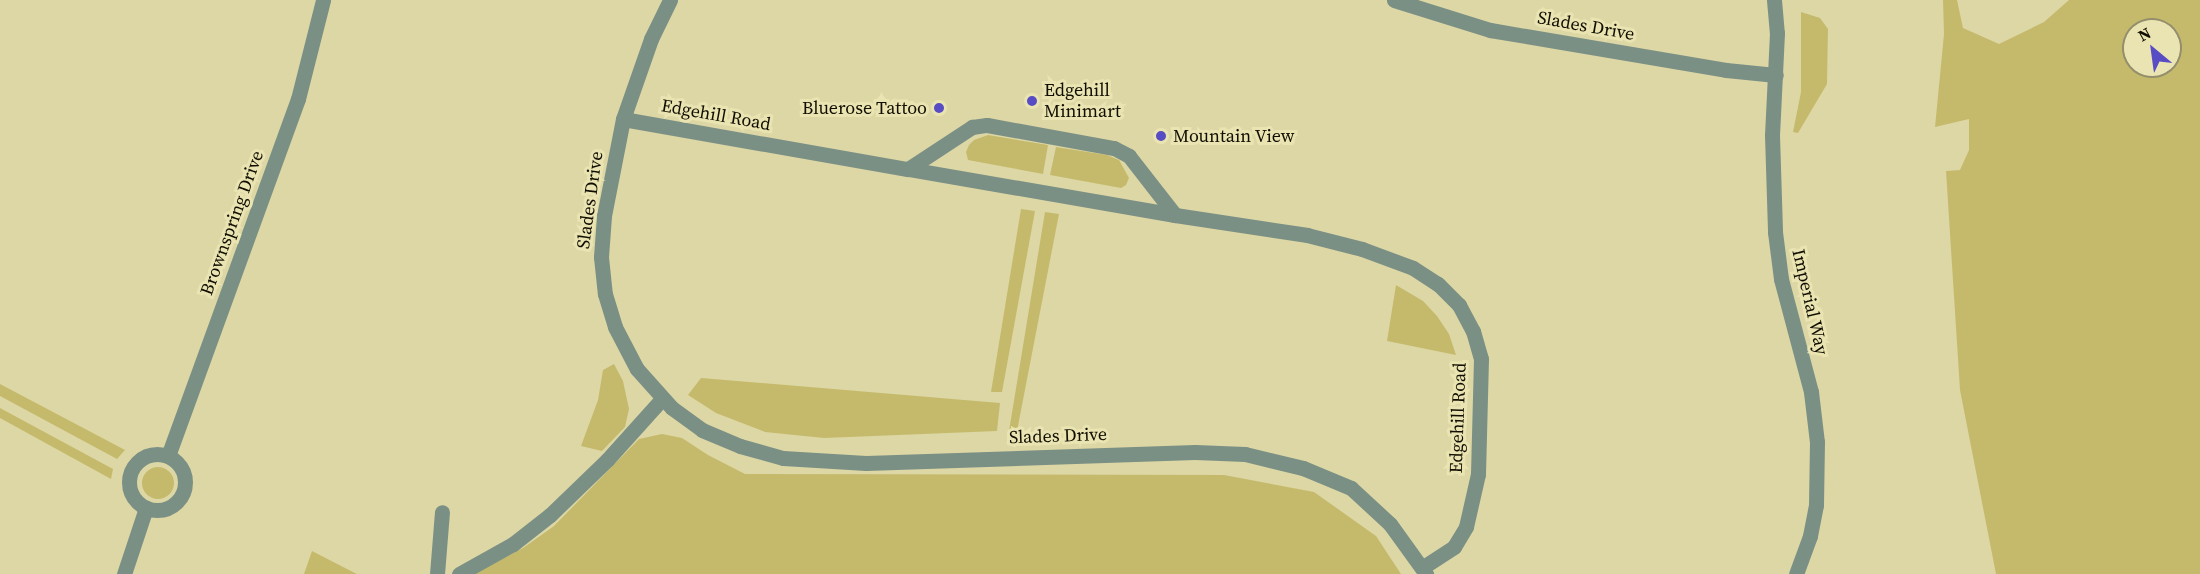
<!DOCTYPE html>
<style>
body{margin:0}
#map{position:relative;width:2200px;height:574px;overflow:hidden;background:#ddd7a5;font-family:"Source Serif 4",serif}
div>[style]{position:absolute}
.green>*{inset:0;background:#c5ba6c}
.round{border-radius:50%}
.minor>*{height:15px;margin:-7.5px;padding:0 7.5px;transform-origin:7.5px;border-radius:7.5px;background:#7b9085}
.minor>.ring{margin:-7.5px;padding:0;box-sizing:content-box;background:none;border:15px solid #7b9085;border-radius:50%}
.dots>*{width:16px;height:16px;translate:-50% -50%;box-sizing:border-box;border:3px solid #eae4b2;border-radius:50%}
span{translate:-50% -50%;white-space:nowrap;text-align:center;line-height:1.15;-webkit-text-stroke:6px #eae4b2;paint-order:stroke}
.street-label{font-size:18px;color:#110e00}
.poi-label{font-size:18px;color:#110e00}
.left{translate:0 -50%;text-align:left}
.right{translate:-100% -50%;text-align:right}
.north{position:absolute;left:2122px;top:18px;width:60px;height:60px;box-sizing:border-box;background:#eae4b2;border:2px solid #938e6b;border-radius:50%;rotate:331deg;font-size:16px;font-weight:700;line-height:24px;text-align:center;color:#110e00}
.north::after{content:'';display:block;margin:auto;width:21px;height:27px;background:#574cc4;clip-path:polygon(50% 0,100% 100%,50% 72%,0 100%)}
</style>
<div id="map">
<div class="green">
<div style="clip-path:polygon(evenodd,1943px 0,1957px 0,1963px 28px,1999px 44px,2044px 22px,2069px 0,2200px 0,2200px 574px,1996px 574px,1960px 390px,1946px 171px,1960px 170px,1969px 150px,1969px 119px,1935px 127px,1944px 34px,1943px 0,2134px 30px,2170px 30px,2170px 66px,2134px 66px,2134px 30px)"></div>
<div style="clip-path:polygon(1801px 12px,1820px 18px,1828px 29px,1827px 84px,1798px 133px,1793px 132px,1801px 92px)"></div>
<div style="clip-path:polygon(988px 135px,1048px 145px,1043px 174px,968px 160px,966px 152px,969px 145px,974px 140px)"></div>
<div style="clip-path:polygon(1056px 147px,1107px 155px,1119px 160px,1129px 178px,1126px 185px,1121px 188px,1050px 175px)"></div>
<div style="clip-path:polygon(1021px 209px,1035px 211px,1002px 392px,991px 392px)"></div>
<div style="clip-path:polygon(1045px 212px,1059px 214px,1017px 431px,1009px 431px)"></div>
<div style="clip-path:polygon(1396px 285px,1423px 301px,1437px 316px,1449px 334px,1456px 355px,1387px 341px)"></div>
<div style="clip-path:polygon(614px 364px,623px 381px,629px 409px,625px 427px,602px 451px,581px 446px,598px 400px,603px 370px)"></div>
<div style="clip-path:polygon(701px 378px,1000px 403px,997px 431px,824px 438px,765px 432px,716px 413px,688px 395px)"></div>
<div style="clip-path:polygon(0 384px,125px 450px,117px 459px,0 396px)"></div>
<div style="clip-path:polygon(0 408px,113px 469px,111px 479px,0 418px)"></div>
<div style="clip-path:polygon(662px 434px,682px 438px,708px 455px,745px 474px,1224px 475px,1314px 492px,1376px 536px,1401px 574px,473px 574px,523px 548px,554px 526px,639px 439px)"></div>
<div class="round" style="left:142px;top:467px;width:32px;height:32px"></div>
<div style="clip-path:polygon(312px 551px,347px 569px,357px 574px,304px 574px)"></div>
</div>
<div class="minor">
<div style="left:670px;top:0;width:43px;rotate:116deg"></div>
<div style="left:651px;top:39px;width:85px;rotate:109.3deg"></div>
<div style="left:623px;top:119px;width:99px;rotate:101.1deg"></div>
<div style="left:604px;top:216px;width:41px;rotate:94.2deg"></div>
<div style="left:601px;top:257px;width:37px;rotate:84deg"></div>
<div style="left:605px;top:294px;width:34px;rotate:73deg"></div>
<div style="left:615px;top:327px;width:47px;rotate:62.4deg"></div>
<div style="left:637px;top:369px;width:52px;rotate:48.1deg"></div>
<div style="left:672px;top:408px;width:37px;rotate:36deg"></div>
<div style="left:702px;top:430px;width:41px;rotate:22.8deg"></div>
<div style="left:740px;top:446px;width:45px;rotate:15.6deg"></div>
<div style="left:783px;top:458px;width:83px;rotate:3.4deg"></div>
<div style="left:866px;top:463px;width:329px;rotate:-1.9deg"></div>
<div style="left:1195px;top:452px;width:50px;rotate:2.3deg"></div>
<div style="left:1245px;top:454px;width:60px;rotate:13.6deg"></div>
<div style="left:1303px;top:468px;width:52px;rotate:22.6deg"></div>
<div style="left:1351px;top:488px;width:53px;rotate:42.7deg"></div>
<div style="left:1390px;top:524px;width:62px;rotate:54.2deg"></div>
<div style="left:1394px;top:0;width:101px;rotate:17.4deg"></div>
<div style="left:1490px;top:30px;width:239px;rotate:9.6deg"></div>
<div style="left:1726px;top:70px;width:50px;rotate:5.7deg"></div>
<div style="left:1774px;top:0;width:33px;rotate:85deg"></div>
<div style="left:1777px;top:33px;width:102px;rotate:92.8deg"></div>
<div style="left:1772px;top:135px;width:97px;rotate:88.2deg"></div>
<div style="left:1775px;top:232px;width:47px;rotate:82.7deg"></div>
<div style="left:1781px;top:279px;width:117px;rotate:75.1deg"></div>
<div style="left:1811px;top:392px;width:50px;rotate:83.2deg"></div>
<div style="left:1817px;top:442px;width:63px;rotate:90.9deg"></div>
<div style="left:1816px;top:505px;width:32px;rotate:101deg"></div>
<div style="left:1810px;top:536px;width:40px;rotate:110.2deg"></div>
<div style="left:623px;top:119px;width:289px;rotate:10deg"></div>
<div style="left:987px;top:125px;width:129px;rotate:10.3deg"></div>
<div style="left:1114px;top:148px;width:17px;rotate:28deg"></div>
<div style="left:1129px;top:156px;width:75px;rotate:52.1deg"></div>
<div style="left:1175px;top:215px;width:271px;rotate:-170.2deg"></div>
<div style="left:908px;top:169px;width:77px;rotate:-33.3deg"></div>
<div style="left:972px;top:127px;width:15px;rotate:-8deg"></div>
<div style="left:1175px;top:215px;width:134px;rotate:8.6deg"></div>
<div style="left:1307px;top:235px;width:57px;rotate:14.3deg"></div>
<div style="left:1362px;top:249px;width:54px;rotate:20.4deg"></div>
<div style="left:1413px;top:268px;width:30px;rotate:33deg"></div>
<div style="left:1438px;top:284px;width:30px;rotate:45deg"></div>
<div style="left:1459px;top:305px;width:30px;rotate:62deg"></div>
<div style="left:1473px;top:331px;width:29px;rotate:74deg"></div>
<div style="left:1481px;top:359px;width:115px;rotate:91.5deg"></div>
<div style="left:1478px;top:474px;width:54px;rotate:102.8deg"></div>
<div style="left:1466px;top:527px;width:23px;rotate:121deg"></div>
<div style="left:1454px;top:547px;width:38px;rotate:147deg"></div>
<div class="ring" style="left:129px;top:454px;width:41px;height:41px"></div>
<div style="left:168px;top:456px;width:380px;rotate:-70deg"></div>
<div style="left:298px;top:99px;width:102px;rotate:-75.8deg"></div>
<div style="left:124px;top:574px;width:70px;rotate:-71.6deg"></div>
<div style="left:437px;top:574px;width:62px;rotate:-85.4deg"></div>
<div style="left:459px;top:574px;width:62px;rotate:-29.1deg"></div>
<div style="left:513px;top:544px;width:47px;rotate:-38.1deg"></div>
<div style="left:550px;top:515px;width:79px;rotate:-44deg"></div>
<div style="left:607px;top:460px;width:82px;rotate:-48deg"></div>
</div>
<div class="dots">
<div style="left:1032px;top:101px;background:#574cc4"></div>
<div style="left:939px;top:108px;background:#574cc4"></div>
<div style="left:1161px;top:136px;background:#574cc4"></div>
</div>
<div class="street-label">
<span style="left:1586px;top:26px;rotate:10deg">Slades Drive</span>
<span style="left:716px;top:115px;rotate:10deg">Edgehill Road</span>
<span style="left:590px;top:200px;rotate:-82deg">Slades Drive</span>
<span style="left:232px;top:223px;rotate:-70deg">Brownspring Drive</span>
<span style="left:1810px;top:302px;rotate:77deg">Imperial Way</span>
<span style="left:1458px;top:418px;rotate:-88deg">Edgehill Road</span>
<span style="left:1058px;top:436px;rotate:-2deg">Slades Drive</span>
</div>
<div class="poi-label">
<span class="left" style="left:1044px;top:101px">Edgehill<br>Minimart</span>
<span class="right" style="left:927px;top:108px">Bluerose Tattoo</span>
<span class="left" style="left:1173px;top:136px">Mountain View</span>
</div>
<div class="north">N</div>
</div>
